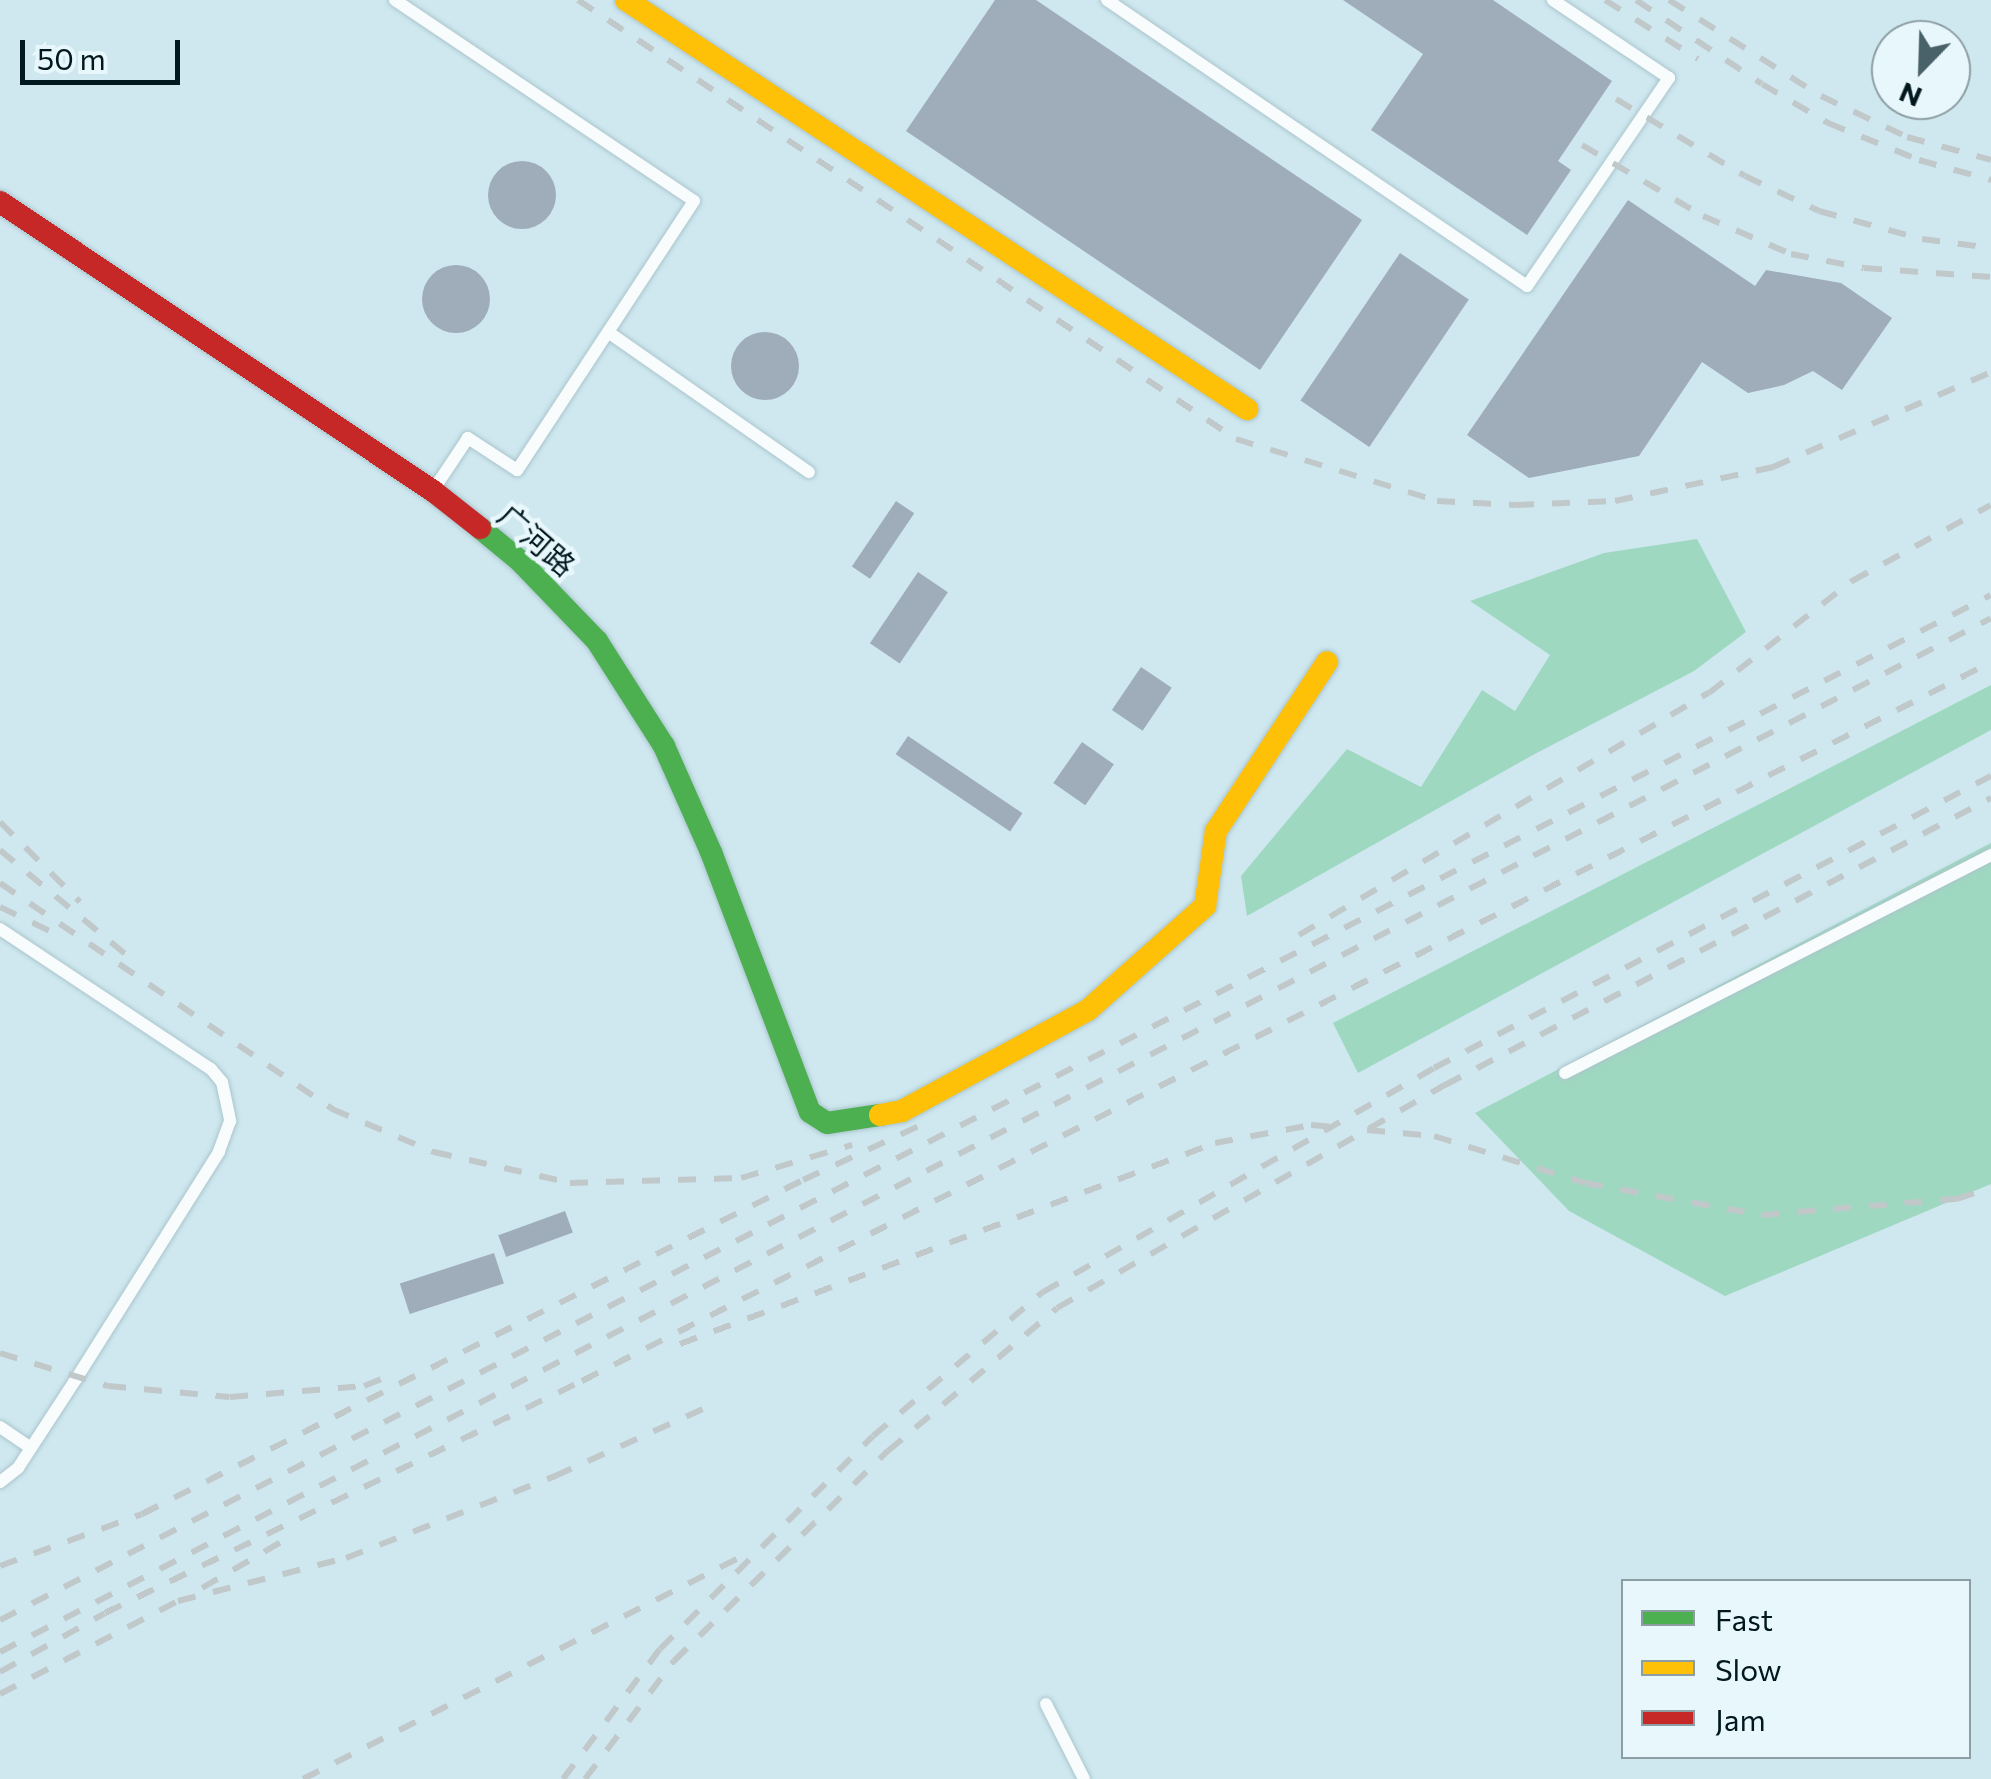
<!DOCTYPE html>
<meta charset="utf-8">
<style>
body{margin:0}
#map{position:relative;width:1991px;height:1779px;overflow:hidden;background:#cfe8f0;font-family:Commissioner,"Noto Sans SC",sans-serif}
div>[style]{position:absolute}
.green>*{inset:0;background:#9fd8c1}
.building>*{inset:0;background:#9facb9;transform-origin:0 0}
.round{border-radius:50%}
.roads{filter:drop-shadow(0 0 2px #abc5cc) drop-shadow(0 0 2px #abc5cc)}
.lane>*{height:12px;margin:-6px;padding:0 6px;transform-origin:6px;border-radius:6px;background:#f8fcfd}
.fast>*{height:22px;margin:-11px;padding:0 11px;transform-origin:11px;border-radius:11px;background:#4caf50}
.slow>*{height:22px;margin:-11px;padding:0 11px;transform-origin:11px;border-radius:11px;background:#ffc107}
.jam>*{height:22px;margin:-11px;padding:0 11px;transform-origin:11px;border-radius:11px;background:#c62828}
.rail>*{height:6px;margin-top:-3px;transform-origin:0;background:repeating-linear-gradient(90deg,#c1c8ca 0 18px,transparent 0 36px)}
span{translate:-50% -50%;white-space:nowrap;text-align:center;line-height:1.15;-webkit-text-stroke:9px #e8f7fb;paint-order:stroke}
.street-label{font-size:30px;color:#01181f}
.legend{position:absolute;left:1621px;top:1579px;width:350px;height:180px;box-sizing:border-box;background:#e8f7fb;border:2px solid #8c9ea3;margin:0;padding:12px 18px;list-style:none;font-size:30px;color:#01181f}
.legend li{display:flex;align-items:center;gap:20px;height:50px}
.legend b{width:50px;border:2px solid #8c9ea3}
.north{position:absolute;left:1871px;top:20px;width:100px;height:100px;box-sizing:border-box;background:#e8f7fb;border:2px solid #8c9ea3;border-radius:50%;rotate:203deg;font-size:28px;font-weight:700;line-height:40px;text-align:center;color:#01181f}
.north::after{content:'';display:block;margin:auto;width:35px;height:45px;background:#496168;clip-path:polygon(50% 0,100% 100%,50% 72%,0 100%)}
.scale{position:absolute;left:20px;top:40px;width:160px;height:45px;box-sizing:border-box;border:5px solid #01181f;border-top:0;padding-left:12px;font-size:30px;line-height:35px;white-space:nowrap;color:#01181f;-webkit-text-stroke:8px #e8f7fb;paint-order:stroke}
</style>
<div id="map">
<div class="green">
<div style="clip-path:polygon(1697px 539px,1746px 632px,1694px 671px,1531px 756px,1247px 916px,1241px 876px,1347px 749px,1421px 787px,1482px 690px,1515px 711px,1550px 655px,1470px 601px,1604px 553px)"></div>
<div style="clip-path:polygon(1991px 685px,1991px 730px,1358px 1073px,1333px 1023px)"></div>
<div style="clip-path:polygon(1991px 843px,1991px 1184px,1725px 1296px,1569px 1211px,1475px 1113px)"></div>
</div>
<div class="building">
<div style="clip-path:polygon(995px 0,1036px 0,1362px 220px,1260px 370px,906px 131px)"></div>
<div style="clip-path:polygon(1343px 0,1493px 0,1612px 81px,1558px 161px,1571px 170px,1527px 235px,1371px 130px,1423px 54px)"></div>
<div class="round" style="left:488px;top:161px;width:68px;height:68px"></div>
<div style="clip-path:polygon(1628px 200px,1755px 286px,1766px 270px,1841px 283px,1892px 318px,1842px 390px,1813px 371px,1784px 385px,1748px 393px,1702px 362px,1639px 456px,1529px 478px,1467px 435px)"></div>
<div style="left:1400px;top:253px;width:83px;height:178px;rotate:34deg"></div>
<div class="round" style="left:422px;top:265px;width:68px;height:68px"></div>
<div class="round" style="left:731px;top:332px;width:68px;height:68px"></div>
<div style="left:896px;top:501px;width:22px;height:79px;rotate:34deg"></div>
<div style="left:918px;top:572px;width:36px;height:86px;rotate:34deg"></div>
<div style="left:1141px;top:667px;width:37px;height:52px;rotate:34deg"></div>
<div style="left:908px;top:736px;width:138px;height:22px;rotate:34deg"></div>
<div style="left:1082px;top:742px;width:39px;height:50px;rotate:35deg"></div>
<div style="left:565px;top:1211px;width:23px;height:71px;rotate:70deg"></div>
<div style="left:494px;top:1253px;width:32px;height:99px;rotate:72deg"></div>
</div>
<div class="roads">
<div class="lane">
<div style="left:395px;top:0;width:360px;rotate:33.9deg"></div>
<div style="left:694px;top:201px;width:322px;rotate:123.3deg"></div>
<div style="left:517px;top:470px;width:59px;rotate:-146.9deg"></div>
<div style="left:468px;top:438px;width:61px;rotate:123.7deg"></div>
<div style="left:1107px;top:0;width:508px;rotate:34.25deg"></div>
<div style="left:1527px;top:286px;width:252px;rotate:-55.7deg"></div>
<div style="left:1669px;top:78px;width:140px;rotate:-146.1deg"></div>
<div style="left:608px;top:332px;width:245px;rotate:34.9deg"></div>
<div style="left:0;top:929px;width:253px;rotate:33.6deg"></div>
<div style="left:211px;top:1069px;width:17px;rotate:50deg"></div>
<div style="left:222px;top:1082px;width:40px;rotate:78deg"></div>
<div style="left:230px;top:1121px;width:33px;rotate:110deg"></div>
<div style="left:219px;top:1152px;width:268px;rotate:122.2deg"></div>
<div style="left:76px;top:1379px;width:106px;rotate:123.1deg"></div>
<div style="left:18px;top:1468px;width:23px;rotate:142deg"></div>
<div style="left:1565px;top:1073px;width:479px;rotate:-27.1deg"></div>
<div style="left:0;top:1427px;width:37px;rotate:34deg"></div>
<div style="left:1046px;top:1704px;width:84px;rotate:63.1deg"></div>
</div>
<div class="fast">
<div style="left:480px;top:528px;width:52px;rotate:39.5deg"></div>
<div style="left:520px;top:561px;width:111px;rotate:46.1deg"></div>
<div style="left:597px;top:641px;width:125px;rotate:57.5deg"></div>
<div style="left:664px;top:746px;width:116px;rotate:66.1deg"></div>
<div style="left:711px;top:852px;width:278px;rotate:69.2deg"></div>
<div style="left:810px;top:1112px;width:20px;rotate:33deg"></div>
<div style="left:827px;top:1123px;width:54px;rotate:-8.6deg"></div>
</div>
<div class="slow">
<div style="left:626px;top:0;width:744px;rotate:33.37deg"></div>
<div style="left:880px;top:1115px;width:22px;rotate:-10deg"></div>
<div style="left:902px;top:1111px;width:212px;rotate:-28.5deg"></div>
<div style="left:1088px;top:1010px;width:157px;rotate:-41.6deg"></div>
<div style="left:1205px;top:906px;width:76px;rotate:-81.7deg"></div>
<div style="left:1216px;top:831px;width:202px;rotate:-56.7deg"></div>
</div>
<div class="jam">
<div style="left:0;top:202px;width:521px;rotate:33.72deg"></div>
<div style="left:433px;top:491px;width:60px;rotate:38.2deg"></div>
</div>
</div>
<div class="rail">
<div style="left:578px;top:0;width:791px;rotate:33.71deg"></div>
<div style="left:1236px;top:439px;width:210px;rotate:17.1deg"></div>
<div style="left:1437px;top:501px;width:79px;rotate:2.9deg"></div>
<div style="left:1516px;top:505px;width:99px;rotate:-2.3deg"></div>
<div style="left:1615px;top:501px;width:162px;rotate:-12.1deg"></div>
<div style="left:1773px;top:467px;width:238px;rotate:-23.5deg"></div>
<div style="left:1605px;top:0;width:110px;rotate:32.4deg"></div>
<div style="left:1636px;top:0;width:151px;rotate:33.7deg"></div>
<div style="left:1762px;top:84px;width:77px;rotate:30.6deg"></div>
<div style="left:1828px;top:123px;width:98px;rotate:22.1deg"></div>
<div style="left:1919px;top:160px;width:75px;rotate:15.5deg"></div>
<div style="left:1669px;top:0;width:180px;rotate:32.3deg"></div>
<div style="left:1821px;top:96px;width:95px;rotate:25.5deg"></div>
<div style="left:1907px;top:137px;width:87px;rotate:15.3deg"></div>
<div style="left:1616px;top:99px;width:150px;rotate:30.8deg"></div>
<div style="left:1745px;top:176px;width:82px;rotate:25.3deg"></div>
<div style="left:1819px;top:211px;width:107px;rotate:15.2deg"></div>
<div style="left:1922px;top:239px;width:70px;rotate:7.4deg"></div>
<div style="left:1582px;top:145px;width:140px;rotate:30.4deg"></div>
<div style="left:1703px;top:216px;width:96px;rotate:23.4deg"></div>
<div style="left:1791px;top:254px;width:74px;rotate:10.9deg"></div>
<div style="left:1864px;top:268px;width:127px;rotate:4.1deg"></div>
<div style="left:0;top:822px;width:113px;rotate:45deg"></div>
<div style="left:0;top:850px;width:175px;rotate:39.7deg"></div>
<div style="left:0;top:883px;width:402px;rotate:34.2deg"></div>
<div style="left:332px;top:1109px;width:111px;rotate:22.9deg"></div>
<div style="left:434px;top:1152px;width:139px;rotate:12.8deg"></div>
<div style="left:570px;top:1183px;width:171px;rotate:-1.7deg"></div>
<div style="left:741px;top:1178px;width:116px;rotate:-16.6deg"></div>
<div style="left:0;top:907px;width:64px;rotate:25.8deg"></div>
<div style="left:1299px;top:935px;width:476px;rotate:-30.6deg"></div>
<div style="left:1709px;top:693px;width:182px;rotate:-38.1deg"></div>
<div style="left:1852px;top:581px;width:158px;rotate:-28.7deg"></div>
<div style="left:1367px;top:1130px;width:67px;rotate:5.1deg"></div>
<div style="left:1434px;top:1136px;width:158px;rotate:17.3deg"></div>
<div style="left:1585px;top:1183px;width:179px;rotate:10.3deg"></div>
<div style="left:1761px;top:1215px;width:197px;rotate:-4.7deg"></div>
<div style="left:1957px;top:1199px;width:36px;rotate:-19deg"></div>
<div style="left:680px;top:1344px;width:572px;rotate:-20.59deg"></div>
<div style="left:1215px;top:1143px;width:98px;rotate:-10.6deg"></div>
<div style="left:1311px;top:1125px;width:21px;rotate:5deg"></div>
<div style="left:0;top:1353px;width:113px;rotate:17deg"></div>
<div style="left:108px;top:1386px;width:122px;rotate:5.2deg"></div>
<div style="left:230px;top:1397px;width:134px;rotate:-4.7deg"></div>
<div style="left:364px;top:1386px;width:24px;rotate:-22deg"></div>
<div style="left:0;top:1566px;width:151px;rotate:-20.1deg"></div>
<div style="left:142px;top:1514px;width:741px;rotate:-26.81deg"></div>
<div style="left:803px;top:1180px;width:128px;rotate:-25deg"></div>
<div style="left:202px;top:1588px;width:99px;rotate:-30.2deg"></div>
<div style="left:0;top:1620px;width:2239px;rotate:-27.24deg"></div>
<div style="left:0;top:1652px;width:2243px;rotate:-27.44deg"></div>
<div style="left:0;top:1672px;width:120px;rotate:-29.3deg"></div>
<div style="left:105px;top:1613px;width:530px;rotate:-25.94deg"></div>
<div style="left:582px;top:1381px;width:1582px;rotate:-27.03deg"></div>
<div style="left:0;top:1694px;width:201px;rotate:-27.6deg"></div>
<div style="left:178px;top:1601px;width:173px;rotate:-14.4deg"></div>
<div style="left:346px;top:1558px;width:225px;rotate:-21.4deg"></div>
<div style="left:555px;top:1476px;width:169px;rotate:-24.4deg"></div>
<div style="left:303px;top:1779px;width:491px;rotate:-26.9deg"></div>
<div style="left:563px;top:1779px;width:162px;rotate:-53.3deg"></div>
<div style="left:660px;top:1649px;width:301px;rotate:-45deg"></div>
<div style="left:873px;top:1436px;width:223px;rotate:-40.3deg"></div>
<div style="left:1043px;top:1292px;width:451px;rotate:-29.8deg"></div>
<div style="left:1434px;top:1068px;width:629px;rotate:-27.67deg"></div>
<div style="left:585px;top:1779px;width:148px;rotate:-53deg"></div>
<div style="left:674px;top:1661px;width:300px;rotate:-44.5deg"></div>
<div style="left:888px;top:1451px;width:221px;rotate:-40.2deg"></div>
<div style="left:1057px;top:1308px;width:448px;rotate:-29.9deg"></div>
<div style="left:1445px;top:1085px;width:617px;rotate:-27.73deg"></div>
</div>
<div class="street-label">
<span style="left:537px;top:540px;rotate:41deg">广河路</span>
</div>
<ul class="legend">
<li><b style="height:12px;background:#4caf50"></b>Fast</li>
<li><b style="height:12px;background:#ffc107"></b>Slow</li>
<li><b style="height:12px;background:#c62828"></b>Jam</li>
</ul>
<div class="north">N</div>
<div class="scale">50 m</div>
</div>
